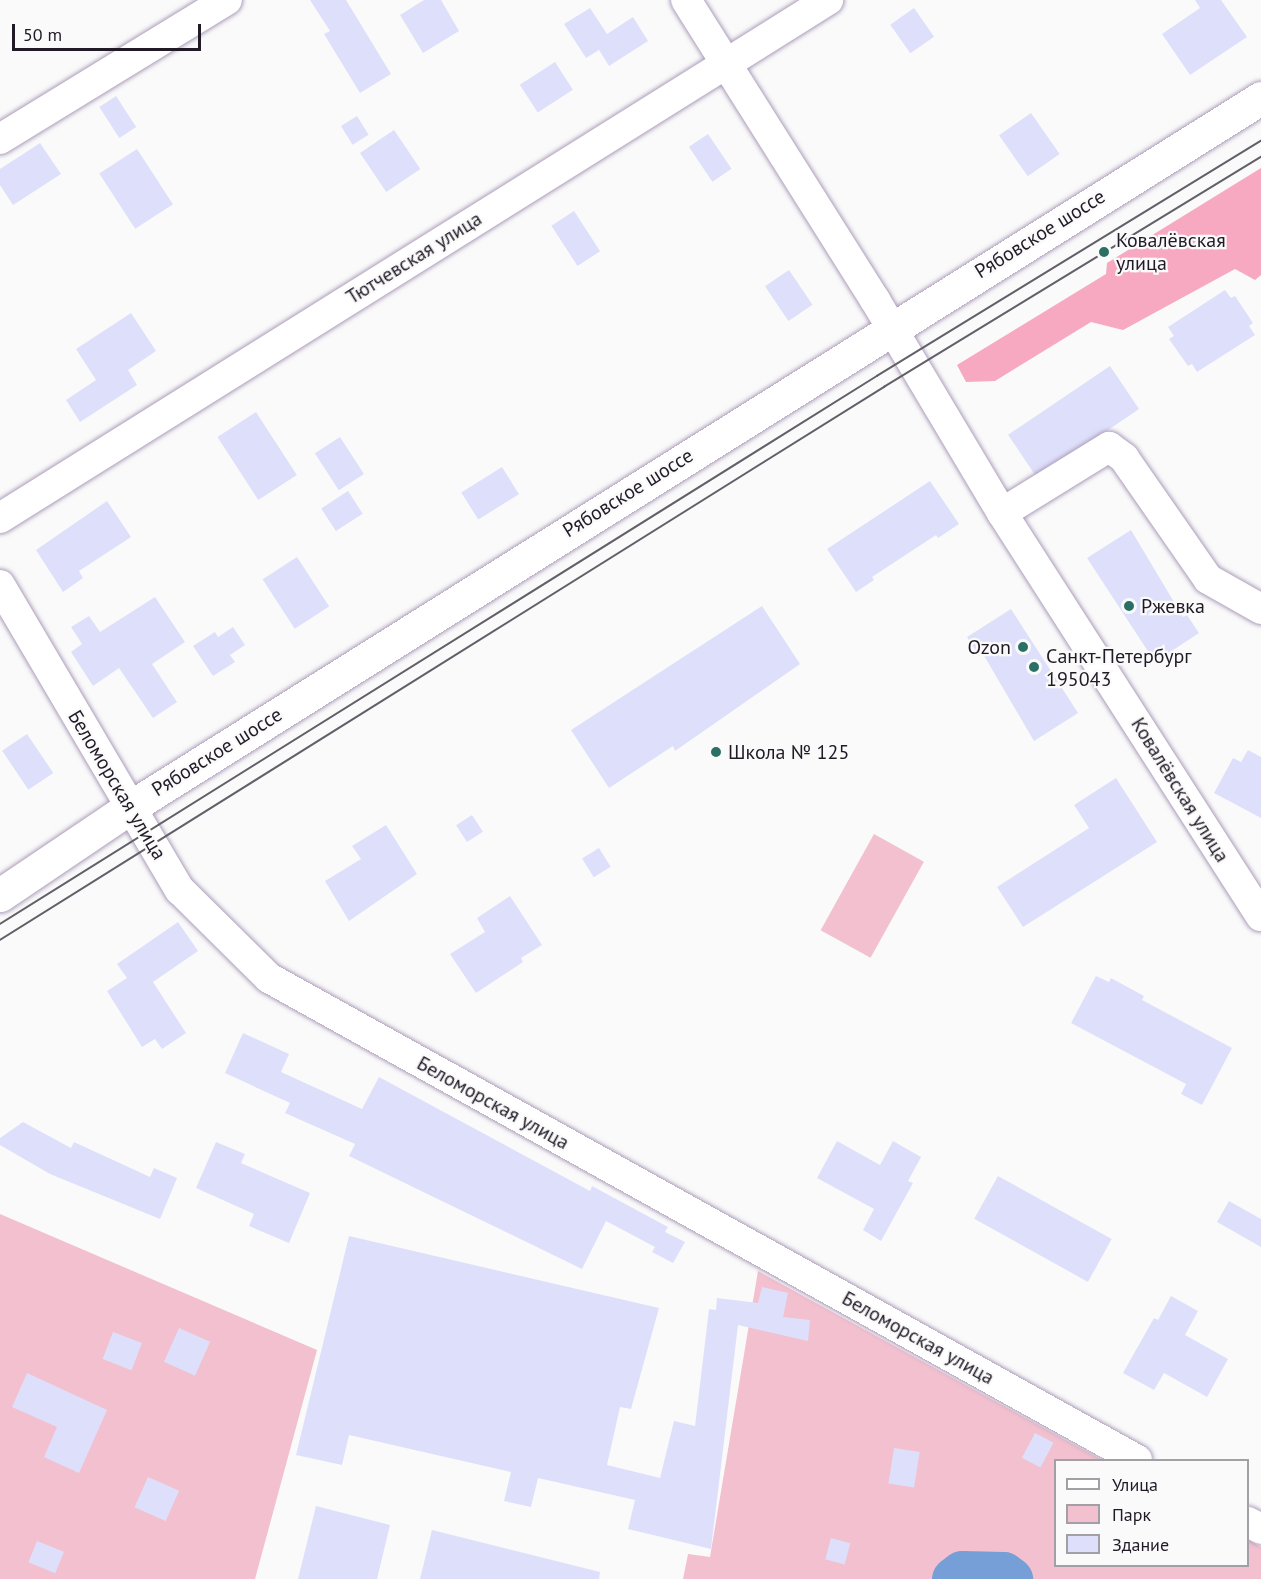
<!DOCTYPE html>
<meta charset="utf-8">
<style>
body{margin:0}
#map{position:relative;width:1261px;height:1579px;overflow:hidden;background:#fafafa;font-family:"PT Sans",sans-serif}
div>[style]{position:absolute}
.green>*{inset:0;background:#f2c0ce;transform-origin:0 0}
.forest>*{inset:0;background:#f6a9c0}
.river>*{height:45px;margin:-22.5px;padding:0 22.5px;transform-origin:22.5px;border-radius:22.5px;background:#779fd7}
.building>*{inset:0;background:#dee0fb;transform-origin:0 0}
.roads{filter:drop-shadow(0 0 2px #ac9dbb) drop-shadow(0 0 2px #ac9dbb)}
.minor>*{height:30px;margin:-15px;padding:0 15px;transform-origin:15px;border-radius:15px;background:#fff}
.secondary>*{height:33px;margin:-16.5px;padding:0 16.5px;transform-origin:16.5px;border-radius:16.5px;background:#fff}
.tram>*{height:1.5px;margin:-0.75px;padding:0 0.75px;transform-origin:0.75px;border-radius:0.75px;background:#635f68}
.dots>*{width:16px;height:16px;translate:-50% -50%;box-sizing:border-box;border:3px solid #fafafa;border-radius:50%}
span{translate:-50% -50%;white-space:nowrap;text-align:center;line-height:1.15;-webkit-text-stroke:4.5px #fafafa;paint-order:stroke}
.street-label{font-size:20px;color:#201a26}
.poi-label{font-size:20px;color:#201a26}
.left{translate:0 -50%;text-align:left}
.right{translate:-100% -50%;text-align:right}
.legend{position:absolute;left:1054px;top:1459px;width:195px;height:108px;box-sizing:border-box;background:#fafafa;border:2px solid #a3a0a5;margin:0;padding:8px 10px;list-style:none;font-size:18px;color:#201a26}
.legend li{display:flex;align-items:center;gap:12px;height:30px}
.legend b{width:30px;border:2px solid #a3a0a5}
.scale{position:absolute;left:12px;top:24px;width:189px;height:27px;box-sizing:border-box;border:3px solid #201a26;border-top:0;padding-left:8px;font-size:18px;line-height:21px;white-space:nowrap;color:#201a26;-webkit-text-stroke:4px #fafafa;paint-order:stroke}
</style>
<div id="map">
<div class="green">
<div style="left:874px;top:834px;width:57px;height:110px;rotate:29deg"></div>
<div style="clip-path:polygon(0 1214px,317px 1350px,255px 1579px,0 1579px)"></div>
<div style="clip-path:polygon(758px 1271px,1102px 1460px,1056px 1460px,1056px 1566px,1248px 1566px,1248px 1540px,1261px 1547px,1261px 1579px,683px 1579px,688px 1554px,710px 1557px)"></div>
</div>
<div class="forest">
<div style="clip-path:polygon(1261px 168px,1261px 275px,1255px 280px,1235px 269px,1123px 330px,1091px 322px,995px 381px,966px 382px,957px 365px,1106px 274px,1107px 263px)"></div>
</div>
<div class="river">
<div style="left:954px;top:1579px;width:10px;rotate:-37deg"></div>
<div style="left:962px;top:1573px;width:41px;rotate:1.4deg"></div>
<div style="left:1003px;top:1574px;width:9px;rotate:36deg"></div>
</div>
<div class="building">
<div style="clip-path:polygon(310px 0,346px 0,391px 74px,360px 93px,324px 34px,330px 31px)"></div>
<div style="clip-path:polygon(424px 0,441px 0,459px 31px,423px 53px,400px 15px)"></div>
<div style="clip-path:polygon(1195px 0,1221px 0,1247px 37px,1190px 75px,1162px 34px,1200px 8px)"></div>
<div style="clip-path:polygon(590px 8px,607px 34px,633px 17px,648px 41px,609px 66px,599px 50px,586px 58px,564px 24px)"></div>
<div style="left:914px;top:8px;width:35px;height:29px;rotate:55deg"></div>
<div style="left:555px;top:62px;width:33px;height:42px;rotate:57deg"></div>
<div style="left:116px;top:96px;width:37px;height:20px;rotate:57deg"></div>
<div style="left:1031px;top:113px;width:50px;height:39px;rotate:55deg"></div>
<div style="left:357px;top:116px;width:22px;height:19px;rotate:58deg"></div>
<div style="left:394px;top:130px;width:47px;height:41px;rotate:56deg"></div>
<div style="left:708px;top:134px;width:42px;height:23px;rotate:56deg"></div>
<div style="clip-path:polygon(40px 143px,61px 174px,13px 205px,0 185px,0 169px)"></div>
<div style="left:137px;top:149px;width:66px;height:45px;rotate:57deg"></div>
<div style="left:574px;top:211px;width:48px;height:27px;rotate:57deg"></div>
<div style="left:789px;top:270px;width:42px;height:29px;rotate:56deg"></div>
<div style="clip-path:polygon(1225px 290px,1231px 298px,1235px 296px,1253px 323px,1249px 326px,1255px 335px,1197px 372px,1192px 364px,1188px 366px,1169px 339px,1174px 336px,1168px 327px)"></div>
<div style="clip-path:polygon(131px 313px,156px 351px,128px 370px,137px 385px,80px 422px,66px 400px,96px 380px,76px 349px)"></div>
<div style="left:1110px;top:366px;width:52px;height:123px;rotate:56deg"></div>
<div style="left:256px;top:412px;width:75px;height:46px;rotate:57deg"></div>
<div style="left:340px;top:437px;width:44px;height:30px;rotate:57deg"></div>
<div style="left:502px;top:467px;width:32px;height:48px;rotate:58deg"></div>
<div style="clip-path:polygon(930px 481px,959px 524px,938px 538px,936px 535px,872px 577px,874px 580px,856px 592px,827px 549px)"></div>
<div style="left:348px;top:491px;width:27px;height:32px;rotate:57deg"></div>
<div style="clip-path:polygon(107px 501px,131px 537px,79px 571px,83px 578px,63px 592px,36px 550px)"></div>
<div style="clip-path:polygon(1131px 530px,1183px 617px,1187px 615px,1199px 633px,1155px 662px,1087px 558px)"></div>
<div style="left:297px;top:557px;width:59px;height:41px;rotate:57deg"></div>
<div style="clip-path:polygon(155px 597px,185px 642px,152px 664px,177px 702px,153px 718px,119px 668px,93px 686px,71px 652px,82px 644px,71px 627px,89px 616px,100px 632px)"></div>
<div style="clip-path:polygon(762px 606px,800px 664px,675px 751px,673px 746px,609px 788px,571px 730px)"></div>
<div style="clip-path:polygon(1011px 609px,1078px 713px,1034px 741px,983px 654px,979px 656px,967px 637px)"></div>
<div style="clip-path:polygon(233px 627px,245px 645px,230px 655px,235px 662px,213px 676px,193px 646px,215px 632px,218px 637px)"></div>
<div style="left:27px;top:734px;width:47px;height:30px;rotate:56deg"></div>
<div style="clip-path:polygon(1248px 750px,1261px 757px,1261px 818px,1214px 793px,1233px 758px,1241px 762px)"></div>
<div style="clip-path:polygon(1116px 778px,1157px 842px,1023px 927px,997px 887px,1089px 828px,1074px 805px)"></div>
<div style="left:472px;top:815px;width:20px;height:19px;rotate:57deg"></div>
<div style="clip-path:polygon(386px 825px,417px 874px,349px 921px,325px 881px,361px 859px,352px 846px)"></div>
<div style="left:599px;top:848px;width:22px;height:20px;rotate:58deg"></div>
<div style="clip-path:polygon(510px 896px,542px 945px,521px 958px,523px 962px,476px 993px,450px 954px,485px 932px,477px 918px)"></div>
<div style="clip-path:polygon(178px 922px,198px 951px,153px 982px,186px 1033px,162px 1049px,155px 1039px,142px 1047px,107px 991px,127px 978px,117px 964px)"></div>
<div style="clip-path:polygon(1096px 976px,1109px 982px,1111px 978px,1144px 996px,1142px 1000px,1232px 1048px,1202px 1105px,1181px 1094px,1186px 1084px,1071px 1023px)"></div>
<div style="clip-path:polygon(243px 1033px,289px 1054px,281px 1072px,362px 1109px,379px 1077px,590px 1191px,592px 1186px,668px 1227px,665px 1232px,685px 1242px,673px 1263px,652px 1252px,655px 1247px,606px 1221px,582px 1269px,349px 1156px,355px 1144px,285px 1113px,290px 1103px,225px 1073px)"></div>
<div style="clip-path:polygon(23px 1122px,71px 1148px,74px 1142px,150px 1177px,154px 1168px,177px 1178px,160px 1219px,50px 1174px,0 1145px,0 1138px)"></div>
<div style="clip-path:polygon(837px 1141px,880px 1165px,893px 1141px,921px 1157px,908px 1181px,913px 1183px,881px 1241px,863px 1230px,874px 1209px,817px 1178px)"></div>
<div style="clip-path:polygon(216px 1142px,245px 1154px,241px 1163px,310px 1193px,289px 1243px,249px 1226px,254px 1214px,196px 1188px)"></div>
<div style="left:998px;top:1176px;width:130px;height:49px;rotate:29deg"></div>
<div style="clip-path:polygon(1229px 1201px,1261px 1219px,1261px 1247px,1217px 1222px)"></div>
<div style="clip-path:polygon(349px 1236px,659px 1308px,631px 1409px,620px 1407px,607px 1465px,660px 1478px,674px 1421px,695px 1426px,709px 1309px,716px 1310px,717px 1298px,758px 1303px,762px 1287px,788px 1293px,783px 1317px,810px 1320px,808px 1341px,738px 1325px,711px 1549px,628px 1529px,635px 1500px,538px 1478px,531px 1507px,504px 1501px,511px 1472px,349px 1435px,342px 1465px,296px 1455px)"></div>
<div style="clip-path:polygon(1171px 1296px,1198px 1311px,1185px 1335px,1228px 1359px,1207px 1397px,1164px 1373px,1154px 1390px,1123px 1373px,1154px 1318px,1158px 1320px)"></div>
<div style="left:179px;top:1328px;width:34px;height:37px;rotate:24deg"></div>
<div style="left:113px;top:1332px;width:31px;height:29px;rotate:21deg"></div>
<div style="clip-path:polygon(27px 1373px,107px 1410px,79px 1473px,44px 1457px,57px 1427px,12px 1407px)"></div>
<div style="left:1035px;top:1433px;width:21px;height:28px;rotate:28deg"></div>
<div style="left:894px;top:1448px;width:26px;height:36px;rotate:9deg"></div>
<div style="left:148px;top:1477px;width:34px;height:33px;rotate:24deg"></div>
<div style="clip-path:polygon(316px 1506px,390px 1525px,377px 1579px,298px 1579px)"></div>
<div style="clip-path:polygon(432px 1530px,600px 1572px,599px 1579px,420px 1579px)"></div>
<div style="left:831px;top:1538px;width:20px;height:22px;rotate:15deg"></div>
<div style="left:37px;top:1541px;width:29px;height:23px;rotate:22deg"></div>
</div>
<div class="roads">
<div class="minor">
<div style="left:686px;top:0;width:355px;rotate:57.8deg"></div>
<div style="left:875px;top:300px;width:248px;rotate:59.2deg"></div>
<div style="left:1002px;top:513px;width:126px;rotate:-31.7deg"></div>
<div style="left:1109px;top:447px;width:19px;rotate:36deg"></div>
<div style="left:1124px;top:458px;width:147px;rotate:55.2deg"></div>
<div style="left:1208px;top:579px;width:61px;rotate:29.5deg"></div>
<div style="left:0;top:139px;width:266px;rotate:-31.5deg"></div>
<div style="left:1002px;top:513px;width:479px;rotate:57.3deg"></div>
<div style="left:0;top:518px;width:977px;rotate:-32.03deg"></div>
<div style="left:0;top:585px;width:354px;rotate:59.5deg"></div>
<div style="left:180px;top:890px;width:125px;rotate:44.7deg"></div>
<div style="left:269px;top:978px;width:993px;rotate:29.04deg"></div>
<div style="left:1248px;top:1522px;width:15px;rotate:28deg"></div>
</div>
<div class="secondary">
<div style="left:0;top:895px;width:156px;rotate:-34deg"></div>
<div style="left:129px;top:808px;width:1336px;rotate:-32.1deg"></div>
</div>
</div>
<div class="tram">
<div style="left:0;top:924px;width:1034px;rotate:-32deg"></div>
<div style="left:877px;top:376px;width:450px;rotate:-31.5deg"></div>
<div style="left:0;top:940px;width:1043px;rotate:-32.03deg"></div>
<div style="left:884px;top:387px;width:442px;rotate:-31.4deg"></div>
</div>
<div class="dots">
<div style="left:1104px;top:252px;background:#2b7064"></div>
<div style="left:1129px;top:606px;background:#2b7064"></div>
<div style="left:1023px;top:647px;background:#2b7064"></div>
<div style="left:1034px;top:667px;background:#2b7064"></div>
<div style="left:716px;top:752px;background:#2b7064"></div>
</div>
<div class="street-label">
<span style="left:1040px;top:234px;rotate:-32deg">Рябовское шоссе</span>
<span style="left:414px;top:258px;rotate:-32deg">Тютчевская улица</span>
<span style="left:628px;top:493px;rotate:-32deg">Рябовское шоссе</span>
<span style="left:217px;top:752px;rotate:-32deg">Рябовское шоссе</span>
<span style="left:117px;top:785px;rotate:59deg">Беломорская улица</span>
<span style="left:1180px;top:790px;rotate:58deg">Ковалёвская улица</span>
<span style="left:493px;top:1103px;rotate:29deg">Беломорская улица</span>
<span style="left:918px;top:1338px;rotate:29deg">Беломорская улица</span>
</div>
<div class="poi-label">
<span class="left" style="left:1116px;top:252px">Ковалёвская<br>улица</span>
<span class="left" style="left:1141px;top:606px">Ржевка</span>
<span class="right" style="left:1011px;top:647px">Ozon</span>
<span class="left" style="left:1046px;top:668px">Санкт-Петербург<br>195043</span>
<span class="left" style="left:728px;top:752px">Школа № 125</span>
</div>
<ul class="legend">
<li><b style="height:8px;background:#fff"></b>Улица</li>
<li><b style="height:16px;background:#f2c0ce"></b>Парк</li>
<li><b style="height:16px;background:#dee0fb"></b>Здание</li>
</ul>
<div class="scale">50 m</div>
</div>
